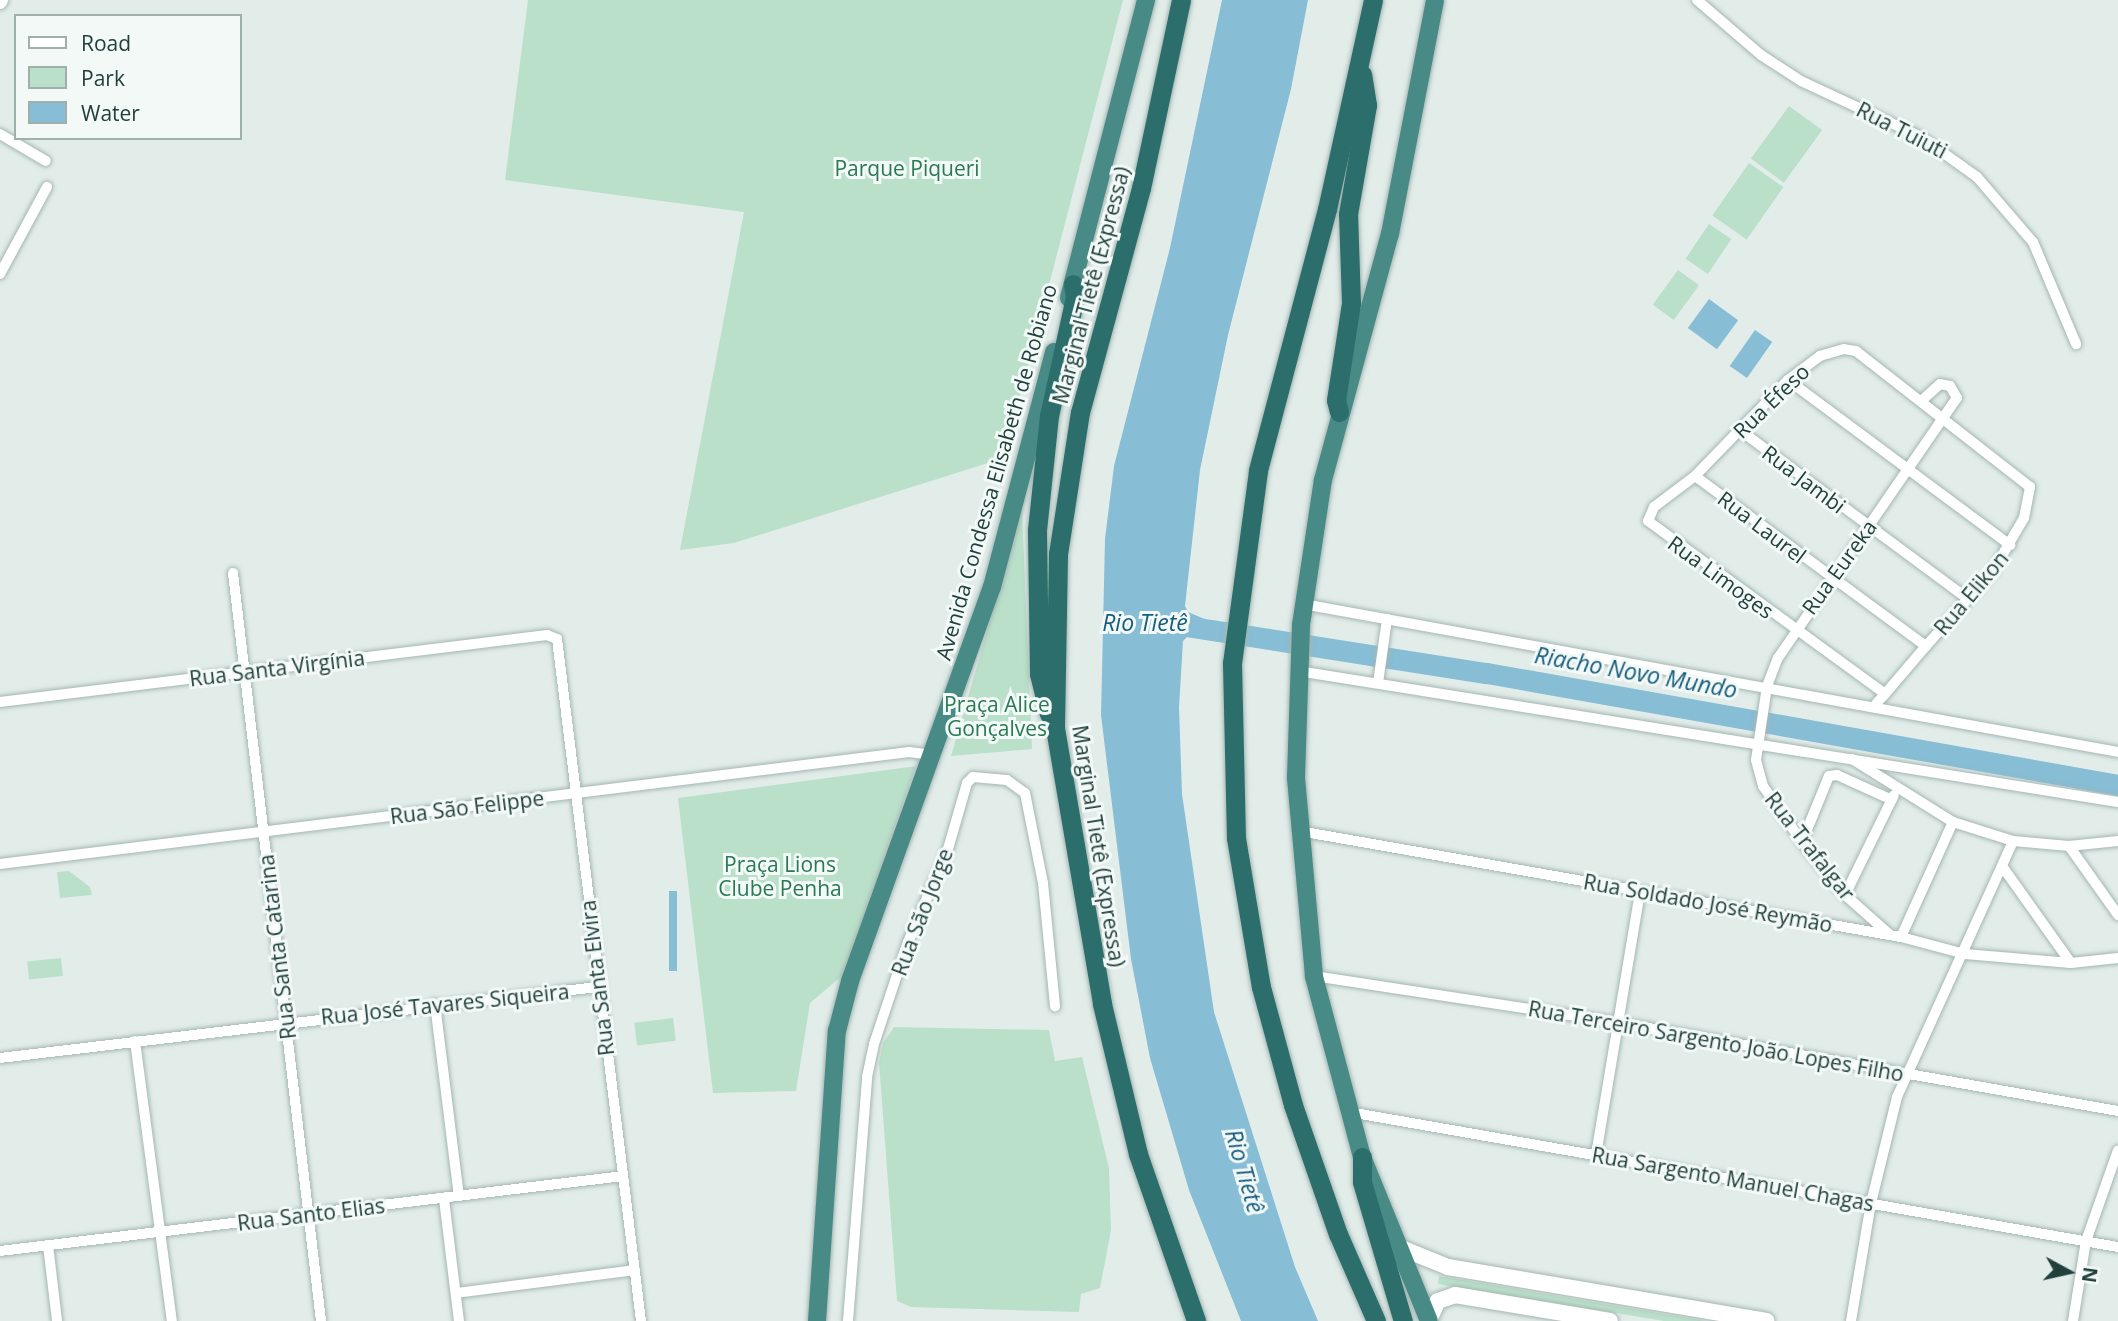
<!DOCTYPE html>
<meta charset="utf-8">
<style>
body{margin:0}
#map{position:relative;width:2118px;height:1321px;overflow:hidden;background:#e2edea;font-family:"Open Sans",sans-serif}
div>[style]{position:absolute}
.green>*{inset:0;background:#bae0ca;transform-origin:0 0}
.water>*{inset:0;background:#87bdd5;transform-origin:0 0}
.river>*{height:21px;margin:-10.5px;padding:0 10.5px;transform-origin:10.5px;border-radius:10.5px;background:#87bdd5}
.roads{filter:drop-shadow(0 0 2px #a4b6b2) drop-shadow(0 0 2px #a4b6b2)}
.minor>*{height:10px;margin:-5px;padding:0 5px;transform-origin:5px;border-radius:5px;background:#fff}
.tertiary>*{height:14px;margin:-7px;padding:0 7px;transform-origin:7px;border-radius:7px;background:#fff}
.secondary>*{height:16px;margin:-8px;padding:0 8px;transform-origin:8px;border-radius:8px;background:#fff}
.trunk>*{height:18px;margin:-9px;padding:0 9px;transform-origin:9px;border-radius:9px;background:#488a85}
.motorway>*{height:19px;margin:-9.5px;padding:0 9.5px;transform-origin:9.5px;border-radius:9.5px;background:#2b6e6b}
span{translate:-50% -50%;white-space:nowrap;text-align:center;line-height:1.15;-webkit-text-stroke:6px #f3f9f7;paint-order:stroke}
.street-label{font-size:21px;color:#21403c}
.park-label{font-size:21px;color:#297955}
.water-label{font-size:23px;color:#175d7f;font-style:italic}
.legend{position:absolute;left:14px;top:14px;width:228px;height:126px;box-sizing:border-box;background:#f3f9f7;border:2px solid #9fafac;margin:0;padding:9px 12px;list-style:none;font-size:21px;color:#21403c}
.legend li{display:flex;align-items:center;gap:14px;height:35px}
.legend b{width:35px;border:2px solid #9fafac}
.north{position:absolute;left:2034px;top:1237px;width:70px;height:70px;-webkit-text-stroke:5px #f3f9f7;paint-order:stroke;rotate:98deg;font-size:19px;font-weight:700;line-height:28px;text-align:center;color:#21403c}
.north::after{content:'';display:block;margin:auto;width:24px;height:32px;background:#21403c;clip-path:polygon(50% 0,100% 100%,50% 72%,0 100%)}
</style>
<div id="map">
<div class="green">
<div style="clip-path:polygon(528px 0,1123px 0,1004px 458px,734px 543px,680px 550px,744px 212px,505px 180px)"></div>
<div style="left:1789px;top:106px;width:41px;height:65px;rotate:36deg"></div>
<div style="left:1749px;top:163px;width:42px;height:64px;rotate:35deg"></div>
<div style="left:1709px;top:224px;width:27px;height:42px;rotate:34deg"></div>
<div style="left:1678px;top:270px;width:26px;height:43px;rotate:36deg"></div>
<div style="clip-path:polygon(1022px 510px,1032px 749px,951px 756px)"></div>
<div style="clip-path:polygon(916px 766px,843px 975px,810px 1003px,796px 1091px,713px 1093px,678px 798px)"></div>
<div style="clip-path:polygon(69px 871px,90px 887px,92px 895px,60px 898px,57px 872px)"></div>
<div style="left:61px;top:958px;width:18px;height:34px;rotate:84deg"></div>
<div style="left:673px;top:1018px;width:23px;height:39px;rotate:83deg"></div>
<div style="clip-path:polygon(894px 1027px,1049px 1030px,1055px 1061px,1082px 1057px,1109px 1168px,1111px 1230px,1100px 1288px,1081px 1294px,1079px 1312px,911px 1307px,897px 1301px,879px 1063px,883px 1043px)"></div>
<div style="clip-path:polygon(1439px 1276px,1705px 1321px,1664px 1321px,1438px 1284px)"></div>
</div>
<div class="water">
<div style="clip-path:polygon(1222px 0,1308px 0,1291px 89px,1228px 335px,1200px 470px,1185px 606px,1188px 612px,1221px 626px,1219px 640px,1187px 637px,1183px 641px,1179px 707px,1182px 794px,1214px 1012px,1295px 1267px,1318px 1321px,1241px 1321px,1189px 1190px,1150px 1058px,1131px 959px,1101px 715px,1105px 539px,1114px 466px,1170px 248px)"></div>
<div style="left:1709px;top:299px;width:36px;height:36px;rotate:36deg"></div>
<div style="left:1755px;top:330px;width:21px;height:44px;rotate:35deg"></div>
<div style="left:669px;top:891px;width:8px;height:80px"></div>
</div>
<div class="river">
<div style="left:1192px;top:627px;width:299px;rotate:8.9deg"></div>
<div style="left:1487px;top:673px;width:641px;rotate:10.06deg"></div>
</div>
<div class="roads">
<div class="minor">
<div style="left:1697px;top:0;width:84px;rotate:40.7deg"></div>
<div style="left:1761px;top:55px;width:48px;rotate:33deg"></div>
<div style="left:1801px;top:81px;width:132px;rotate:25deg"></div>
<div style="left:1921px;top:137px;width:69px;rotate:35.5deg"></div>
<div style="left:1977px;top:177px;width:86px;rotate:49.3deg"></div>
<div style="left:2033px;top:242px;width:111px;rotate:67.1deg"></div>
<div style="left:0;top:134px;width:53px;rotate:30.4deg"></div>
<div style="left:0;top:274px;width:99px;rotate:-61.6deg"></div>
<div style="left:1788px;top:380px;width:277px;rotate:36.6deg"></div>
<div style="left:1741px;top:431px;width:282px;rotate:36.5deg"></div>
<div style="left:1695px;top:476px;width:287px;rotate:36.4deg"></div>
<div style="left:233px;top:573px;width:753px;rotate:83.29deg"></div>
<div style="left:1303px;top:604px;width:828px;rotate:10.29deg"></div>
<div style="left:1298px;top:671px;width:830px;rotate:9.08deg"></div>
<div style="left:1378px;top:683px;width:65px;rotate:-82deg"></div>
<div style="left:0;top:702px;width:551px;rotate:-6.98deg"></div>
<div style="left:547px;top:635px;width:11px;rotate:22deg"></div>
<div style="left:557px;top:639px;width:687px;rotate:82.98deg"></div>
<div style="left:1875px;top:705px;width:15px;rotate:-48deg"></div>
<div style="left:1885px;top:694px;width:63px;rotate:-49.5deg"></div>
<div style="left:1926px;top:646px;width:101px;rotate:-48.2deg"></div>
<div style="left:1993px;top:571px;width:61px;rotate:-59.7deg"></div>
<div style="left:2024px;top:518px;width:32px;rotate:-79deg"></div>
<div style="left:2030px;top:487px;width:221px;rotate:-142deg"></div>
<div style="left:1856px;top:351px;width:12px;rotate:-171deg"></div>
<div style="left:1844px;top:349px;width:25px;rotate:164deg"></div>
<div style="left:1820px;top:356px;width:40px;rotate:143deg"></div>
<div style="left:1788px;top:380px;width:134px;rotate:134.1deg"></div>
<div style="left:1695px;top:476px;width:51px;rotate:142.9deg"></div>
<div style="left:1654px;top:507px;width:15px;rotate:113deg"></div>
<div style="left:1648px;top:521px;width:293px;rotate:36.1deg"></div>
<div style="left:1852px;top:759px;width:119px;rotate:32deg"></div>
<div style="left:1953px;top:822px;width:63px;rotate:17.6deg"></div>
<div style="left:2013px;top:841px;width:56px;rotate:5.1deg"></div>
<div style="left:2069px;top:846px;width:49px;rotate:-5.8deg"></div>
<div style="left:1299px;top:831px;width:611px;rotate:9.99deg"></div>
<div style="left:1901px;top:937px;width:66px;rotate:14.9deg"></div>
<div style="left:1965px;top:954px;width:106px;rotate:4.9deg"></div>
<div style="left:2071px;top:963px;width:47px;rotate:-6.1deg"></div>
<div style="left:1802px;top:842px;width:71px;rotate:-67.8deg"></div>
<div style="left:1829px;top:776px;width:8px;rotate:-7deg"></div>
<div style="left:1837px;top:775px;width:60px;rotate:24.4deg"></div>
<div style="left:2069px;top:846px;width:85px;rotate:54.6deg"></div>
<div style="left:0;top:864px;width:916px;rotate:-7.02deg"></div>
<div style="left:909px;top:752px;width:26px;rotate:7deg"></div>
<div style="left:2002px;top:866px;width:119px;rotate:54.6deg"></div>
<div style="left:1845px;top:895px;width:111px;rotate:-63.9deg"></div>
<div style="left:1889px;top:934px;width:59px;rotate:-138.4deg"></div>
<div style="left:1845px;top:895px;width:68px;rotate:-129.1deg"></div>
<div style="left:1802px;top:842px;width:68px;rotate:-124.9deg"></div>
<div style="left:1763px;top:786px;width:27px;rotate:-105deg"></div>
<div style="left:1756px;top:760px;width:75px;rotate:-81.5deg"></div>
<div style="left:1767px;top:686px;width:30px;rotate:-69deg"></div>
<div style="left:1778px;top:658px;width:316px;rotate:-55.5deg"></div>
<div style="left:1957px;top:398px;width:14px;rotate:-120deg"></div>
<div style="left:1950px;top:386px;width:10px;rotate:-169deg"></div>
<div style="left:1940px;top:384px;width:25px;rotate:138deg"></div>
<div style="left:1901px;top:937px;width:126px;rotate:-65.7deg"></div>
<div style="left:1314px;top:976px;width:310px;rotate:8.7deg"></div>
<div style="left:1620px;top:1023px;width:506px;rotate:10.02deg"></div>
<div style="left:435px;top:1004px;width:193px;rotate:82.9deg"></div>
<div style="left:135px;top:1041px;width:282px;rotate:82.5deg"></div>
<div style="left:0;top:1058px;width:601px;rotate:-6.78deg"></div>
<div style="left:1349px;top:1112px;width:781px;rotate:9.96deg"></div>
<div style="left:1596px;top:1155px;width:268px;rotate:-80.5deg"></div>
<div style="left:444px;top:1199px;width:123px;rotate:83deg"></div>
<div style="left:48px;top:1245px;width:77px;rotate:83.2deg"></div>
<div style="left:0;top:1251px;width:627px;rotate:-6.86deg"></div>
<div style="left:456px;top:1293px;width:180px;rotate:-7.3deg"></div>
<div style="left:848px;top:1321px;width:245px;rotate:-85.5deg"></div>
<div style="left:867px;top:1077px;width:34px;rotate:-78deg"></div>
<div style="left:874px;top:1044px;width:108px;rotate:-71.6deg"></div>
<div style="left:908px;top:942px;width:101px;rotate:-66.7deg"></div>
<div style="left:948px;top:849px;width:69px;rotate:-73.9deg"></div>
<div style="left:967px;top:783px;width:8px;rotate:-45deg"></div>
<div style="left:973px;top:777px;width:34px;rotate:5deg"></div>
<div style="left:1007px;top:780px;width:22px;rotate:36deg"></div>
<div style="left:1025px;top:793px;width:92px;rotate:78.7deg"></div>
<div style="left:1043px;top:883px;width:124px;rotate:84.4deg"></div>
<div style="left:1851px;top:1321px;width:120px;rotate:-80.4deg"></div>
<div style="left:1871px;top:1203px;width:109px;rotate:-76.2deg"></div>
<div style="left:1897px;top:1097px;width:281px;rotate:-65.6deg"></div>
<div style="left:2073px;top:1321px;width:81px;rotate:-80.8deg"></div>
<div style="left:2086px;top:1241px;width:96px;rotate:-70.6deg"></div>
</div>
<div class="tertiary">
<div style="left:0;top:2px;width:2px;rotate:-63deg"></div>
</div>
<div class="secondary">
<div style="left:1401px;top:1248px;width:51px;rotate:22deg"></div>
<div style="left:1448px;top:1267px;width:323px;rotate:9.6deg"></div>
<div style="left:1429px;top:1320px;width:21px;rotate:-65deg"></div>
<div style="left:1438px;top:1301px;width:18px;rotate:-19deg"></div>
<div style="left:1455px;top:1295px;width:157px;rotate:9.5deg"></div>
</div>
<div class="trunk">
<div style="left:1069px;top:298px;width:308px;rotate:-75.5deg"></div>
<div style="left:817px;top:1321px;width:291px;rotate:-86.1deg"></div>
<div style="left:837px;top:1031px;width:52px;rotate:-75.4deg"></div>
<div style="left:850px;top:981px;width:419px;rotate:-70.2deg"></div>
<div style="left:992px;top:587px;width:243px;rotate:-75.2deg"></div>
<div style="left:1429px;top:1321px;width:177px;rotate:-112.2deg"></div>
<div style="left:1362px;top:1157px;width:187px;rotate:-104.9deg"></div>
<div style="left:1314px;top:976px;width:200px;rotate:-95.2deg"></div>
<div style="left:1296px;top:777px;width:152px;rotate:-88.1deg"></div>
<div style="left:1301px;top:625px;width:147px;rotate:-81.4deg"></div>
<div style="left:1323px;top:480px;width:255px;rotate:-74.8deg"></div>
<div style="left:1390px;top:234px;width:238px;rotate:-79.1deg"></div>
</div>
<div class="motorway">
<div style="left:1181px;top:0;width:192px;rotate:102deg"></div>
<div style="left:1141px;top:188px;width:232px;rotate:105.2deg"></div>
<div style="left:1080px;top:412px;width:144px;rotate:98.8deg"></div>
<div style="left:1058px;top:554px;width:174px;rotate:91deg"></div>
<div style="left:1055px;top:728px;width:280px;rotate:80.3deg"></div>
<div style="left:1102px;top:1004px;width:154px;rotate:76.5deg"></div>
<div style="left:1138px;top:1154px;width:177px;rotate:70.8deg"></div>
<div style="left:1373px;top:0;width:214px;rotate:102.4deg"></div>
<div style="left:1327px;top:209px;width:271px;rotate:104.8deg"></div>
<div style="left:1258px;top:471px;width:194px;rotate:97.7deg"></div>
<div style="left:1232px;top:663px;width:175px;rotate:88.7deg"></div>
<div style="left:1236px;top:838px;width:151px;rotate:80.5deg"></div>
<div style="left:1261px;top:987px;width:122px;rotate:74.8deg"></div>
<div style="left:1293px;top:1105px;width:137px;rotate:70.8deg"></div>
<div style="left:1338px;top:1234px;width:95px;rotate:66.4deg"></div>
<div style="left:1339px;top:412px;width:12px;rotate:-104deg"></div>
<div style="left:1336px;top:400px;width:98px;rotate:-81.2deg"></div>
<div style="left:1351px;top:303px;width:89px;rotate:-91.9deg"></div>
<div style="left:1348px;top:214px;width:111px;rotate:-80.1deg"></div>
<div style="left:1367px;top:105px;width:31px;rotate:-99deg"></div>
<div style="left:1049px;top:714px;width:41px;rotate:-104deg"></div>
<div style="left:1039px;top:674px;width:144px;rotate:-90.8deg"></div>
<div style="left:1037px;top:530px;width:115px;rotate:-84deg"></div>
<div style="left:1049px;top:416px;width:122px;rotate:-77.7deg"></div>
<div style="left:1075px;top:297px;width:13px;rotate:-99deg"></div>
<div style="left:1362px;top:1157px;width:25px;rotate:90deg"></div>
<div style="left:1362px;top:1182px;width:145px;rotate:73.6deg"></div>
</div>
</div>
<div class="street-label">
<span style="left:1902px;top:130px;rotate:27deg">Rua Tuiuti</span>
<span style="left:1091px;top:285px;rotate:-75deg">Marginal Tietê (Expressa)</span>
<span style="left:1771px;top:401px;rotate:-44deg">Rua Éfeso</span>
<span style="left:996px;top:472px;rotate:-74deg">Avenida Condessa Elisabeth de Robiano</span>
<span style="left:1804px;top:479px;rotate:37deg">Rua Jambi</span>
<span style="left:1762px;top:527px;rotate:37deg">Rua Laurel</span>
<span style="left:1839px;top:567px;rotate:-54deg">Rua Eureka</span>
<span style="left:1721px;top:577px;rotate:36deg">Rua Limoges</span>
<span style="left:1971px;top:593px;rotate:-50deg">Rua Elikon</span>
<span style="left:277px;top:668px;rotate:-7deg">Rua Santa Virgínia</span>
<span style="left:467px;top:807px;rotate:-7deg">Rua São Felippe</span>
<span style="left:1099px;top:846px;rotate:81deg">Marginal Tietê (Expressa)</span>
<span style="left:1810px;top:846px;rotate:52deg">Rua Trafalgar</span>
<span style="left:1708px;top:903px;rotate:10deg">Rua Soldado José Reymão</span>
<span style="left:922px;top:912px;rotate:-69deg">Rua São Jorge</span>
<span style="left:277px;top:947px;rotate:-97deg">Rua Santa Catarina</span>
<span style="left:597px;top:978px;rotate:-97deg">Rua Santa Elvira</span>
<span style="left:445px;top:1004px;rotate:-6deg">Rua José Tavares Siqueira</span>
<span style="left:1716px;top:1041px;rotate:10deg">Rua Terceiro Sargento João Lopes Filho</span>
<span style="left:1733px;top:1179px;rotate:10deg">Rua Sargento Manuel Chagas</span>
<span style="left:311px;top:1214px;rotate:-7deg">Rua Santo Elias</span>
</div>
<div class="park-label">
<span style="left:907px;top:168px">Parque Piqueri</span>
<span style="left:997px;top:716px">Praça Alice<br>Gonçalves</span>
<span style="left:780px;top:876px">Praça Lions<br>Clube Penha</span>
</div>
<div class="water-label">
<span style="left:1145px;top:622px">Rio Tietê</span>
<span style="left:1636px;top:672px;rotate:10deg">Riacho Novo Mundo</span>
<span style="left:1245px;top:1171px;rotate:74deg">Rio Tietê</span>
</div>
<ul class="legend">
<li><b style="height:9px;background:#fff"></b>Road</li>
<li><b style="height:19px;background:#bae0ca"></b>Park</li>
<li><b style="height:19px;background:#87bdd5"></b>Water</li>
</ul>
<div class="north">N</div>
</div>
